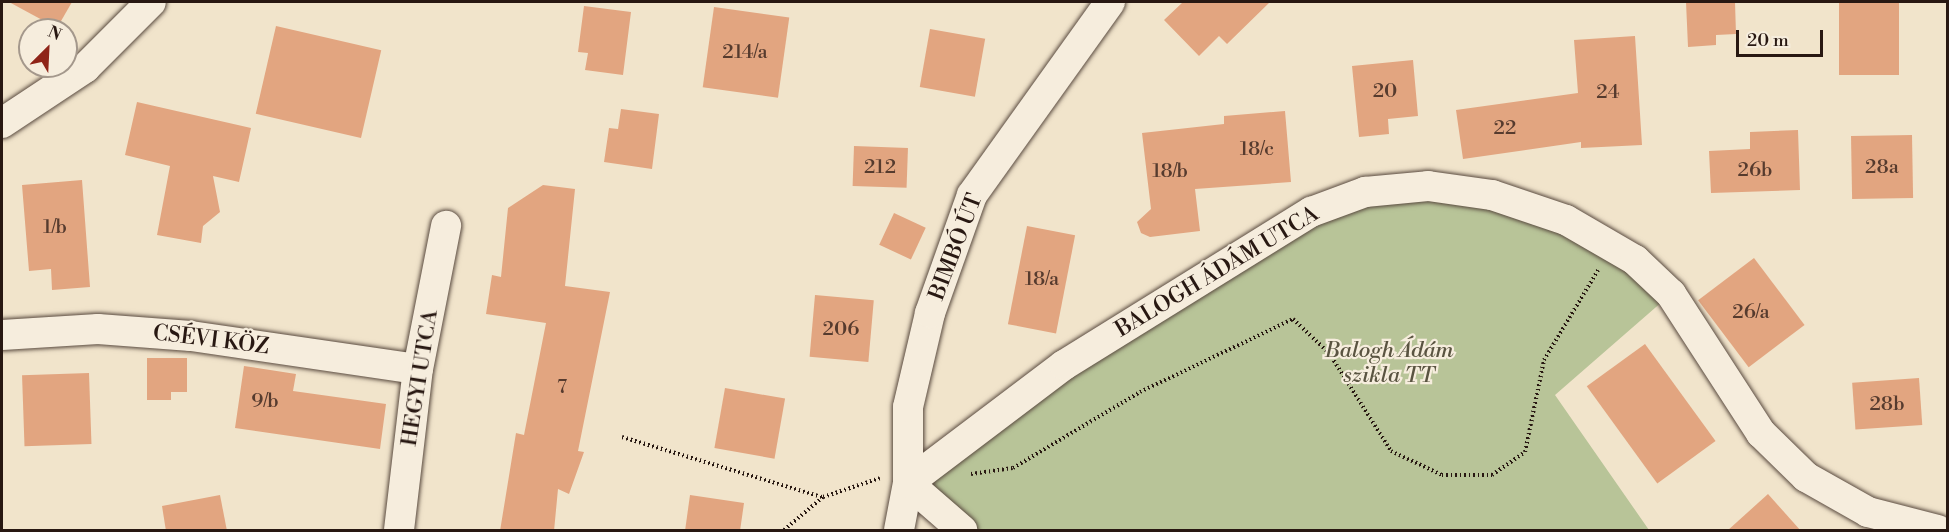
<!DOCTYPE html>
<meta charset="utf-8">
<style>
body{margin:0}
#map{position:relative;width:1949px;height:532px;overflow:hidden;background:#f1e4cb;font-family:"Libre Bodoni",serif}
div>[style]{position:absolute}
.green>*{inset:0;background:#b8c498}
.building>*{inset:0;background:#e2a580;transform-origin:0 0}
.path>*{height:4px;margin-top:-2px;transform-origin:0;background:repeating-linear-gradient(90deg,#281812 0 1.5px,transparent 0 4.5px)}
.roads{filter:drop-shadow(0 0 2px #5a4b40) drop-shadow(0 0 2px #5a4b40)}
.minor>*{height:30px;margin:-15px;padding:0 15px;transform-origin:15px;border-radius:15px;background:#f6eddd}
span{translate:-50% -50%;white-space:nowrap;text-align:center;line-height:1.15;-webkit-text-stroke:4.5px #f6eddd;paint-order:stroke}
.number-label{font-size:20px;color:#563b2e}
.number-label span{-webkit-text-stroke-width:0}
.street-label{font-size:22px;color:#281812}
.park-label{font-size:22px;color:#5a5441;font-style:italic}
.frame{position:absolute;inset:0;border:3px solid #281812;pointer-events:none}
.north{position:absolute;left:18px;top:18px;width:60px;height:60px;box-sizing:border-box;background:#f6eddd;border:2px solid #a4988c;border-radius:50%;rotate:24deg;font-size:16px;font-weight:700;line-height:24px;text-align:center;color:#281812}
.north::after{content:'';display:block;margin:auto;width:21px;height:27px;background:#8f2418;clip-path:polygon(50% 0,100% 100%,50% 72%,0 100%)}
.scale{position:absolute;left:1736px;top:30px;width:87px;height:27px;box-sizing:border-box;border:3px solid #281812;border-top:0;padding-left:8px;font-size:18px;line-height:21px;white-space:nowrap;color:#281812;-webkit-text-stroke:4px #f6eddd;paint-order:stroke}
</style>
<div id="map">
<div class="green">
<div style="clip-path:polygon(1365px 192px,1492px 195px,1671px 294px,1555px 395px,1649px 530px,962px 530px,908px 483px,1064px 365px)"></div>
</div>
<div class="building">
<div style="clip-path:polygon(9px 2px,72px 2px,57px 28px)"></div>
<div style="clip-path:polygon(1183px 2px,1270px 2px,1227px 44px,1219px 36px,1199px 56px,1164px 20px)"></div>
<div style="clip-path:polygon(1686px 2px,1735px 2px,1736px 34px,1716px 35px,1716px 45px,1688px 47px)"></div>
<div style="left:1839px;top:2px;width:60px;height:73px"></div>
<div style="clip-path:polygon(584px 6px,631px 12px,623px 75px,585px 70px,588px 53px,578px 52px)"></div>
<div style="left:714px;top:7px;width:76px;height:81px;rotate:8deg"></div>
<div style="left:276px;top:26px;width:108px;height:90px;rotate:13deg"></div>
<div style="left:930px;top:29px;width:56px;height:59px;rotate:10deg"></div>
<div style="clip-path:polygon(1635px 36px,1642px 145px,1581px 148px,1581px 142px,1463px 159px,1456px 110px,1578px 93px,1574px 40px)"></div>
<div style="clip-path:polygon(1413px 60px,1418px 116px,1388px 119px,1389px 134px,1359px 137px,1352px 66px)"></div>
<div style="clip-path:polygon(137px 102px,251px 128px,239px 182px,213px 176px,220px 212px,203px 226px,201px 243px,157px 235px,170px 166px,125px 155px)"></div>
<div style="clip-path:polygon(621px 109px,659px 114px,652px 169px,604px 162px,609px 128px,618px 129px)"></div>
<div style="clip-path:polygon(1285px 111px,1291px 182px,1195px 189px,1200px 231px,1150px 237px,1141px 233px,1137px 222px,1151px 209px,1142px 133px,1224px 124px,1224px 116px)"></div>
<div style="clip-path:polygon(1798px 130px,1800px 190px,1711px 193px,1709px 151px,1750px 149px,1750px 132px)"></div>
<div style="left:1912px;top:135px;width:63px;height:61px;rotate:89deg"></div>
<div style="left:854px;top:146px;width:54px;height:40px;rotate:2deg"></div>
<div style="clip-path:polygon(82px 180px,90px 287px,52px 290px,51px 269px,29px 271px,22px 185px)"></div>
<div style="clip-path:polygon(543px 185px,575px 189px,565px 286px,610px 292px,578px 451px,584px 452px,569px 494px,558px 489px,554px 531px,500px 531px,516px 433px,524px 435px,546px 323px,486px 314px,492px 275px,501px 277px,508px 208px)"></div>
<div style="left:894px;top:213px;width:35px;height:35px;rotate:25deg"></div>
<div style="left:1027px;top:226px;width:49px;height:100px;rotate:11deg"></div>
<div style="left:1754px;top:258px;width:84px;height:70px;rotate:53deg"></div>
<div style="left:815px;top:295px;width:59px;height:62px;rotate:5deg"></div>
<div style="left:1645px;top:344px;width:120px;height:72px;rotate:54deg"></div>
<div style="clip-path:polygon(147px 358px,187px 358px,187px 392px,171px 392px,171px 400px,147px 400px)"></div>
<div style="clip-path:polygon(244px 366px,296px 374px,293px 391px,386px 404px,380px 449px,235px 428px)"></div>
<div style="left:89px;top:373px;width:71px;height:67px;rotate:88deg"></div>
<div style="left:1919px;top:378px;width:47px;height:67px;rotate:86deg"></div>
<div style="left:725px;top:388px;width:61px;height:61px;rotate:10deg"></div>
<div style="clip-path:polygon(1768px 494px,1801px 531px,1727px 531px)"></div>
<div style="clip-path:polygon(220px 495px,227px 531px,166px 531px,162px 506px)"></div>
<div style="clip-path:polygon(690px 495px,744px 503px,740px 531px,685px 531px)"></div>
</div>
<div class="path">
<div style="left:622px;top:437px;width:209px;rotate:16.7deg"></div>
<div style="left:971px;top:474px;width:42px;rotate:-8.1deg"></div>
<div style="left:1013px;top:468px;width:148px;rotate:-30.9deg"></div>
<div style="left:1140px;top:392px;width:170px;rotate:-25.5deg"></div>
<div style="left:1293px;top:319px;width:50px;rotate:43.4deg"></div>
<div style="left:1329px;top:353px;width:116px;rotate:57.7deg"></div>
<div style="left:1391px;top:451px;width:56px;rotate:25.2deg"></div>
<div style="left:1442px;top:475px;width:50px"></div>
<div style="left:1492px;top:475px;width:40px;rotate:-34.9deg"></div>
<div style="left:1525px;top:452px;width:94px;rotate:-78.3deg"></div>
<div style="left:1544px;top:360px;width:105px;rotate:-59deg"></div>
<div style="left:784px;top:530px;width:51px;rotate:-40.2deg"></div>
<div style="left:823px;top:497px;width:60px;rotate:-18.4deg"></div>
</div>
<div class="roads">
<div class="minor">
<div style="left:2px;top:123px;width:100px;rotate:-33.5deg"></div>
<div style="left:85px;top:68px;width:93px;rotate:-45deg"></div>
<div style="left:2px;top:335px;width:96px;rotate:-3.6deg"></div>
<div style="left:98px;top:329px;width:93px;rotate:4.3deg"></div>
<div style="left:191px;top:336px;width:229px;rotate:8.3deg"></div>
<div style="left:908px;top:483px;width:196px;rotate:-37.1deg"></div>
<div style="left:1064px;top:365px;width:291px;rotate:-31.8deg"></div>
<div style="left:1311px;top:212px;width:58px;rotate:-20.3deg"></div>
<div style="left:1365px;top:192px;width:63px;rotate:-5.4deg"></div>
<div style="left:1428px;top:186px;width:65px;rotate:8deg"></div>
<div style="left:1492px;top:195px;width:78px;rotate:18.7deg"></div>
<div style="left:1566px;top:220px;width:80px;rotate:30.1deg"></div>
<div style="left:1635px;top:260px;width:50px;rotate:43.4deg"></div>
<div style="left:1671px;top:294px;width:166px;rotate:57.1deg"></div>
<div style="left:1761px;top:433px;width:63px;rotate:44.4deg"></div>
<div style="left:1806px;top:477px;width:71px;rotate:29.4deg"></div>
<div style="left:1868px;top:512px;width:72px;rotate:14.4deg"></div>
<div style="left:908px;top:483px;width:72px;rotate:41deg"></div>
<div style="left:399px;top:530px;width:162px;rotate:-83.3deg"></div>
<div style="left:418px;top:369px;width:146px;rotate:-78.9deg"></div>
<div style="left:899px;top:530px;width:48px;rotate:-79.2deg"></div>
<div style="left:908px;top:483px;width:76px;rotate:-90deg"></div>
<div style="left:908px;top:407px;width:97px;rotate:-76.8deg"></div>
<div style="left:930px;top:313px;width:125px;rotate:-70.4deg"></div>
<div style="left:972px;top:195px;width:237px;rotate:-54.4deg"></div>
</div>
</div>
<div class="number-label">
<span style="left:745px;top:52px">214/a</span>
<span style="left:1385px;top:91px">20</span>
<span style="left:1608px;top:92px">24</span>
<span style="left:1505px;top:128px">22</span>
<span style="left:1257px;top:149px">18/c</span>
<span style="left:880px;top:167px">212</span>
<span style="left:1882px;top:167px">28a</span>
<span style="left:1755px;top:170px">26b</span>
<span style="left:1170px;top:171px">18/b</span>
<span style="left:55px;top:227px">1/b</span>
<span style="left:1042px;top:279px">18/a</span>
<span style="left:1751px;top:312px">26/a</span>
<span style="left:841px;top:329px">206</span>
<span style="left:562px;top:387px">7</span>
<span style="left:265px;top:401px">9/b</span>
<span style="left:1887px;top:404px">28b</span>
</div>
<div class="street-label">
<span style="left:956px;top:247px;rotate:-69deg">BIMBÓ ÚT</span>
<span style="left:1217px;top:272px;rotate:-31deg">BALOGH ÁDÁM UTCA</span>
<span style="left:211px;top:340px;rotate:7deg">CSÉVI KÖZ</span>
<span style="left:420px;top:378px;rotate:-81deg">HEGYI UTCA</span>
</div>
<div class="park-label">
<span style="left:1389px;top:363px">Balogh Ádám<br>szikla TT</span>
</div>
<div class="frame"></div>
<div class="north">N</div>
<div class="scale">20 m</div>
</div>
